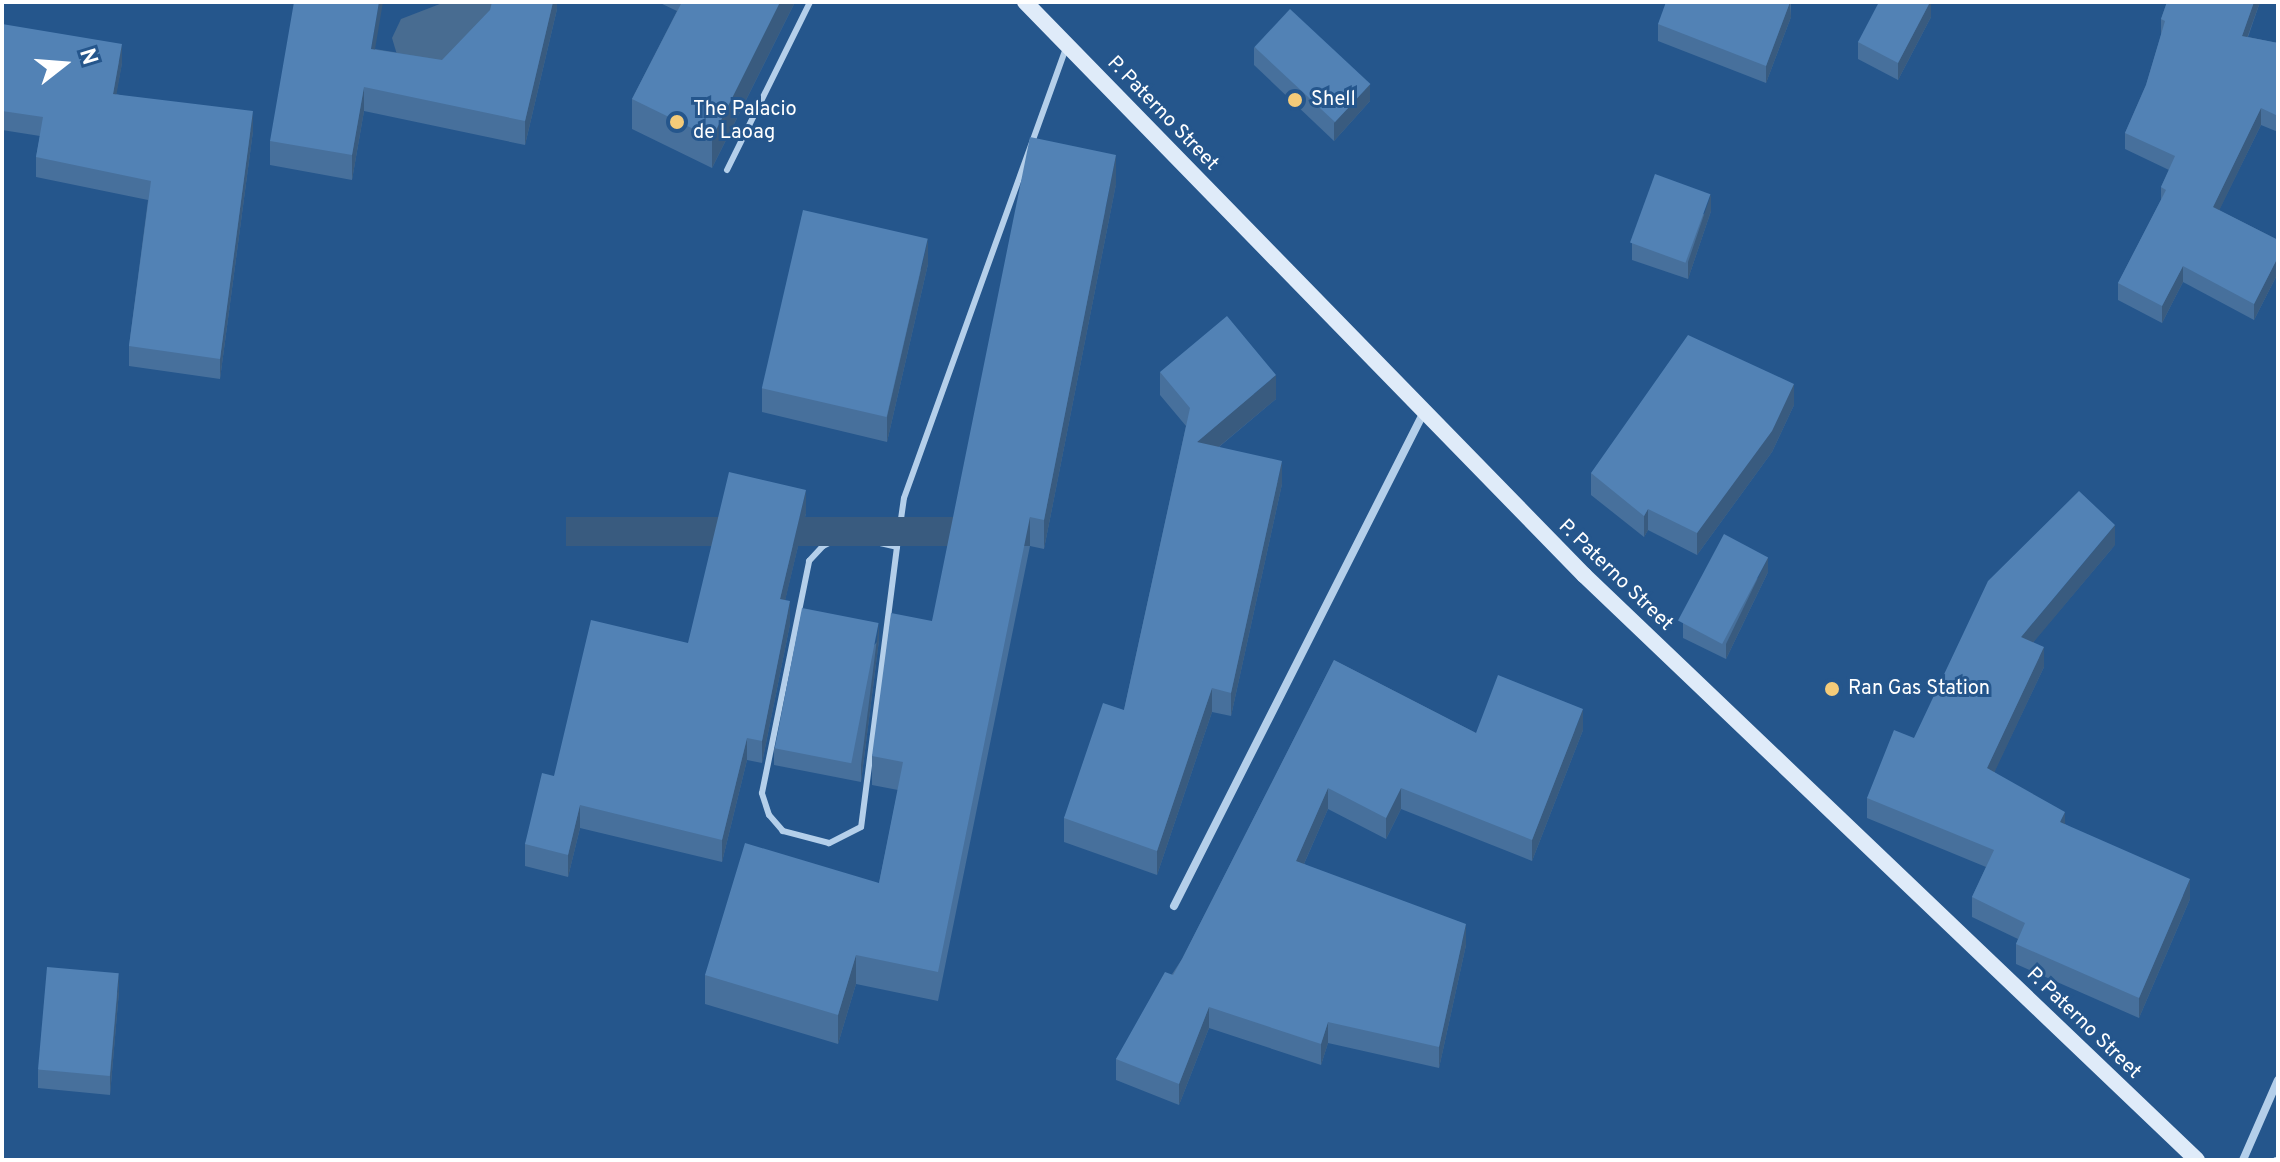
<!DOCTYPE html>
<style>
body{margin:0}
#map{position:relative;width:2280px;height:1162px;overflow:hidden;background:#25568c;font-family:Overpass,sans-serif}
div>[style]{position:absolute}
.water>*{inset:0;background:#486c91}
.lane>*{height:6px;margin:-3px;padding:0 3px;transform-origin:3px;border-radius:3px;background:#b4cfea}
.street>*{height:8px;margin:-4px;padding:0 4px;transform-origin:4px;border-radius:4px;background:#b4cfea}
.secondary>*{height:16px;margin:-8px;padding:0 8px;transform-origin:8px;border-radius:8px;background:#dfebf9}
.wall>*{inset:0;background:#47709c}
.shaded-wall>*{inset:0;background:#395b7f;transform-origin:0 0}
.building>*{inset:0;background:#5282b5;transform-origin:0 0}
.dots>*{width:22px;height:22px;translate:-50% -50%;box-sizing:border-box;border:4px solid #25568c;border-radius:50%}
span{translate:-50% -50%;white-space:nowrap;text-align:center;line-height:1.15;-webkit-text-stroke:6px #25568c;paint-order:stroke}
.poi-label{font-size:20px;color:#fff}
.left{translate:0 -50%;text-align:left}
.street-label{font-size:20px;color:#fff}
.frame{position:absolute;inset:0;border:4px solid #fff;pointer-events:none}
.north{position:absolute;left:24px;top:24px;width:80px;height:80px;-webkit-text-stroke:6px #25568c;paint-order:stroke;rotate:73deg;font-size:22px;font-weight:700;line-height:32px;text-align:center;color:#fff}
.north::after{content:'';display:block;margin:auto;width:28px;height:36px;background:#fff;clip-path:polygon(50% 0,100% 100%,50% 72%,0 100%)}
</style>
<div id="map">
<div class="water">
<div style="clip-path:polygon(445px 2px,494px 2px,493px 11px,447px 65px,398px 58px,392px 38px,401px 19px)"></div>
</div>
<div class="lane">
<div style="left:727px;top:170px;width:187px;rotate:-63.7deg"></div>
<div style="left:845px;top:535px;width:53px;rotate:13deg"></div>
<div style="left:897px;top:547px;width:282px;rotate:97.3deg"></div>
<div style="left:861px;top:827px;width:36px;rotate:153deg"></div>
<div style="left:829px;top:843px;width:48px;rotate:-165.4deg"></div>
<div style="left:783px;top:831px;width:21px;rotate:-131deg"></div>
<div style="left:769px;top:815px;width:23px;rotate:-108deg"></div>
<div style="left:762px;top:793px;width:237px;rotate:-78.5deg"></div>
<div style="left:809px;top:561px;width:21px;rotate:-47deg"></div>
<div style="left:823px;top:546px;width:25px;rotate:-27deg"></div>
<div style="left:897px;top:547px;width:49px;rotate:-81.9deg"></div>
<div style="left:904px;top:498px;width:477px;rotate:-70.2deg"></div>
<div style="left:2276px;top:1160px;width:2px"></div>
</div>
<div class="street">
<div style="left:1174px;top:906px;width:551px;rotate:-63.16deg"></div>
<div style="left:2243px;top:1160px;width:87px;rotate:-66.4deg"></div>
</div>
<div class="secondary">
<div style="left:1025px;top:2px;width:801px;rotate:45.71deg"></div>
<div style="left:1584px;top:575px;width:847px;rotate:43.66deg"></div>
</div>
<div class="wall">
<div style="clip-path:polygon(557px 2px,557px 9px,525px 145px,364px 111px,352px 180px,270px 165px,270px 141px,375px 49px,442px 60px)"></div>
<div style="clip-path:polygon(658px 2px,795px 2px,712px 168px,632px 129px,632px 99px,677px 11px)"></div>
<div style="clip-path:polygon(1791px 2px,1791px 17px,1766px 83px,1658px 41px,1658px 24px)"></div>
<div style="clip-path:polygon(1931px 2px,1931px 17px,1898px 80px,1858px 59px,1858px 42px)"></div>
<div style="clip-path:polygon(2167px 2px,2260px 2px,2248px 37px,2278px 43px,2278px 132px,2261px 125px,2219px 210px,2278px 240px,2278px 273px,2254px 320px,2183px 282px,2162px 323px,2118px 300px,2118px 283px,2161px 200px,2161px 187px,2169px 170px,2125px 149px,2125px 133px,2146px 85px,2161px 35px,2161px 19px)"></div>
<div style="clip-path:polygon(2px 24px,122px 63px,116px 94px,253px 131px,220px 379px,129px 366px,129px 346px,148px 200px,36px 177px,36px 157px,40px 136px,2px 130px)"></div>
<div style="clip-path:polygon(1254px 47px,1370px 101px,1334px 141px,1254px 65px)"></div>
<div style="clip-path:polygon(1116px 184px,1044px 549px,1030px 546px,938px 1001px,856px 984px,838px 1044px,705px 1004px,705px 975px,879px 883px,898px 790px,872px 785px,872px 756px,932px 621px)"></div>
<div style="clip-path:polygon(1711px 211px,1688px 279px,1632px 260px,1632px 243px)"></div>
<div style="clip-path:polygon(928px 264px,887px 442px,762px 412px,762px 388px)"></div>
<div style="clip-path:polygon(1160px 372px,1276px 399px,1219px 447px,1282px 484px,1231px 716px,1212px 712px,1157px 875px,1064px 842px,1064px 818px,1124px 710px,1186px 426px,1160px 395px)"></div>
<div style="clip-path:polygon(1794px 405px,1772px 452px,1697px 555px,1648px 530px,1644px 537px,1591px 495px,1591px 473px)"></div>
<div style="clip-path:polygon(806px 513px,785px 600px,790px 624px,762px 763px,747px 760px,722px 862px,580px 828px,568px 877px,525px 866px,525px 844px,554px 776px,688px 643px)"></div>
<div style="clip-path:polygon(2115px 545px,2033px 642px,2044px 667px,1994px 772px,2065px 824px,2190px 899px,2139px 1018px,2016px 964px,2016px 944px,2018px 939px,1972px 917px,1972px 897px,1986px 867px,1867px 818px,1867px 798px,1914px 738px)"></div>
<div style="clip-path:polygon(1768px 572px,1726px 659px,1683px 638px,1683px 623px)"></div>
<div style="clip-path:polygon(879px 640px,861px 782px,774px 765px,774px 748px)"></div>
<div style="clip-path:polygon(1334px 660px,1476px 733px,1583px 730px,1532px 861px,1401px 809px,1386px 839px,1328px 809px,1304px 864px,1466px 945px,1439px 1068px,1328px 1043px,1321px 1065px,1209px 1028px,1179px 1105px,1116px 1080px,1116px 1059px,1182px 959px)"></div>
<div style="clip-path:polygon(119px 991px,110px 1095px,38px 1088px,38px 1070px)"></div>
</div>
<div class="shaded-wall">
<div style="clip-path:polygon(379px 2px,383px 2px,371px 73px,371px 49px)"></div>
<div style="clip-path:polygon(553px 2px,557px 2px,557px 9px,525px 145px,525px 121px)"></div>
<div style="clip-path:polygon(780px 2px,795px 2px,712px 168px,712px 138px)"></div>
<div style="clip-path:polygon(1790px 2px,1791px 17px,1766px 83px,1766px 66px)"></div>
<div style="clip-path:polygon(1930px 2px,1931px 2px,1931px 17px,1898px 80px,1898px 63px)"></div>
<div style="clip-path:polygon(2254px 2px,2260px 2px,2242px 52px,2242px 36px)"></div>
<div style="clip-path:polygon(122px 44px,122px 63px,113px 114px,113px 94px)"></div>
<div style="clip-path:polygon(1370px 84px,1370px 101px,1334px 141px,1334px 123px)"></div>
<div style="clip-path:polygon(364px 87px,364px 111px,352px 180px,352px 155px)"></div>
<div style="clip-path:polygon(2261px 108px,2261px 125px,2213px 223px,2213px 207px)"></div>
<div style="clip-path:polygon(253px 111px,253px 131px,220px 379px,220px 359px)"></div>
<div style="clip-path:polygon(1116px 155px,1116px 184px,1044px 549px,1044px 520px)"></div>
<div style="clip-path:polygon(1711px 194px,1711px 211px,1688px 279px,1688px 262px)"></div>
<div style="clip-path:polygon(928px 239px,928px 264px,887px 442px,887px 417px)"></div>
<div style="clip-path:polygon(2278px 257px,2278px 273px,2254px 320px,2254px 304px)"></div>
<div style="clip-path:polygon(2183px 266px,2183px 282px,2162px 323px,2162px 306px)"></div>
<div style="clip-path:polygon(1276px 375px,1276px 399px,1197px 465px,1197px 442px)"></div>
<div style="clip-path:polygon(1794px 384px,1794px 405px,1772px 452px,1697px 555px,1697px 533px)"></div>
<div style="clip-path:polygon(1282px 461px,1282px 484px,1231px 716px,1231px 693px)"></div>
<div style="clip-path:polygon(806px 490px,806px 513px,780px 622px,780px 599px)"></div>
<div style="clip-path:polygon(1648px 509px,1648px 530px,1644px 537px,1644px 516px)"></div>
<div style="left:1030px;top:517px;width:29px;height:464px;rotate:90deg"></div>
<div style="clip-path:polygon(2115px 525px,2115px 545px,2021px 657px,2021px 637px)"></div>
<div style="clip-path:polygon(1768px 557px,1768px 572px,1726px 659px,1726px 644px)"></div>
<div style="clip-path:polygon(790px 601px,790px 624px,762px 763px,762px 741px)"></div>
<div style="clip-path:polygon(879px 623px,879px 640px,861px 782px,861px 765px)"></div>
<div style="clip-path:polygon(2044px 647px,2044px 667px,1987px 788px,1987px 768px)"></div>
<div style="clip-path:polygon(1212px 688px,1212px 712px,1157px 875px,1157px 851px)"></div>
<div style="clip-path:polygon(1583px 709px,1583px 730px,1532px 861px,1532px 840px)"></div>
<div style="clip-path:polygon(747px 738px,747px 760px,722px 862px,722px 840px)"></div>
<div style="clip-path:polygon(1328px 788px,1328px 809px,1296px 882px,1296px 861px)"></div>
<div style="clip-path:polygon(1401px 788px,1401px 809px,1386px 839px,1386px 818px)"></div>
<div style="clip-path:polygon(580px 805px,580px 828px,568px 877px,568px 855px)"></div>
<div style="clip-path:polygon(2065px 812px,2065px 831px,2060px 822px)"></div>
<div style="clip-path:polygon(2190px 879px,2190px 899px,2139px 1018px,2139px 998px)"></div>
<div style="clip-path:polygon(1466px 924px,1466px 945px,1439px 1068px,1439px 1047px)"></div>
<div style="clip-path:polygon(856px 955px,856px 984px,838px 1044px,838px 1015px)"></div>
<div style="clip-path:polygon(119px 973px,119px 991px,110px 1095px,110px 1077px)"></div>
<div style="clip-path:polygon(1209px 1007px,1209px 1028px,1179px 1105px,1179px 1084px)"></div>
<div style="clip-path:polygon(1328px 1022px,1328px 1043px,1321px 1065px,1321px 1044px)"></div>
</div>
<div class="building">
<div style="clip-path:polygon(294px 2px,379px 2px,371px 49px,442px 60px,490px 10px,492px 2px,553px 2px,525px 121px,364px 87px,352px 155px,270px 141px)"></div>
<div style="clip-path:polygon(682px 2px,780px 2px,712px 138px,632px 99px)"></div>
<div style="clip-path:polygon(1666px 2px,1790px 2px,1766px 66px,1658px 24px)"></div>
<div style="clip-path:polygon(1879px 2px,1930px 2px,1898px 63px,1858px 42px)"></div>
<div style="clip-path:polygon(2167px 2px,2254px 2px,2242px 36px,2278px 43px,2278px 116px,2261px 108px,2213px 207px,2278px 240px,2278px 257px,2254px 304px,2183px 266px,2162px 306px,2118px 283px,2166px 190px,2161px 187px,2175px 156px,2125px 133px,2146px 85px,2165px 21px,2161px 19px)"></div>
<div style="left:1290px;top:9px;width:110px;height:52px;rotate:43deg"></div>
<div style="clip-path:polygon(2px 24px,122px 44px,113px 94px,253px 111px,220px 359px,129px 346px,151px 181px,36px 157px,43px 117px,2px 111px)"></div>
<div style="clip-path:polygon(1030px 137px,1116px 155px,1044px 520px,1030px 517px,938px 972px,856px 955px,838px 1015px,705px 975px,745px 843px,879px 883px,903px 762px,872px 756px,891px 613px,932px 621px)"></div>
<div style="left:1655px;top:174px;width:59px;height:73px;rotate:20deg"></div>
<div style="left:803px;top:210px;width:128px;height:183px;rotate:13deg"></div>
<div style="clip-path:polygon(1227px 316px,1276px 375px,1197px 442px,1282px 461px,1231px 693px,1212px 688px,1157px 851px,1064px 818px,1103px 703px,1124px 710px,1190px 408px,1160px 372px)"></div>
<div style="clip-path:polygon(1688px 335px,1794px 384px,1772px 431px,1697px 533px,1648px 509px,1644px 516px,1591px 473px)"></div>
<div style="clip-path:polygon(729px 472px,806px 490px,780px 599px,790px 601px,762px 741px,747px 738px,722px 840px,580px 805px,568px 855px,525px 844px,542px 773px,554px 776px,591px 620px,688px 643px)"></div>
<div style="clip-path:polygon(2079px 491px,2115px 525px,2021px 637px,2044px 647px,1987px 768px,2065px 812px,2060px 822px,2190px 879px,2139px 998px,2016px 944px,2025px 923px,1972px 897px,1994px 850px,1867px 798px,1894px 730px,1914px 738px,1988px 581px)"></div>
<div style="left:1724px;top:534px;width:50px;height:98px;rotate:28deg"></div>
<div style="left:802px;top:608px;width:78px;height:143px;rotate:11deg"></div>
<div style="clip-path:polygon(1334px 660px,1476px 733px,1498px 675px,1583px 709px,1532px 840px,1401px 788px,1386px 818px,1328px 788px,1296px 861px,1466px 924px,1439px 1047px,1328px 1022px,1321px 1044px,1209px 1007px,1179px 1084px,1116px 1059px,1165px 972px,1173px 975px,1182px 959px)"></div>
<div style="left:47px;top:967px;width:72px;height:103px;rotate:5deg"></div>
</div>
<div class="dots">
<div style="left:1295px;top:100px;background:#f4cb79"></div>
<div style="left:677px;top:122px;background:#f4cb79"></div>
<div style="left:1832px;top:689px;background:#f4cb79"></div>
</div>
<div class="poi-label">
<span class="left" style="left:1311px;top:100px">Shell</span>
<span class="left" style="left:693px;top:122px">The Palacio<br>de Laoag</span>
<span class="left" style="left:1848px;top:689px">Ran Gas Station</span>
</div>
<div class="street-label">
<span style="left:1162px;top:114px;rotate:46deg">P. Paterno Street</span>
<span style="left:1615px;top:576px;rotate:44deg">P. Paterno Street</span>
<span style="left:2083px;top:1024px;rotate:44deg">P. Paterno Street</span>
</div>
<div class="frame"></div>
<div class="north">N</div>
</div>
